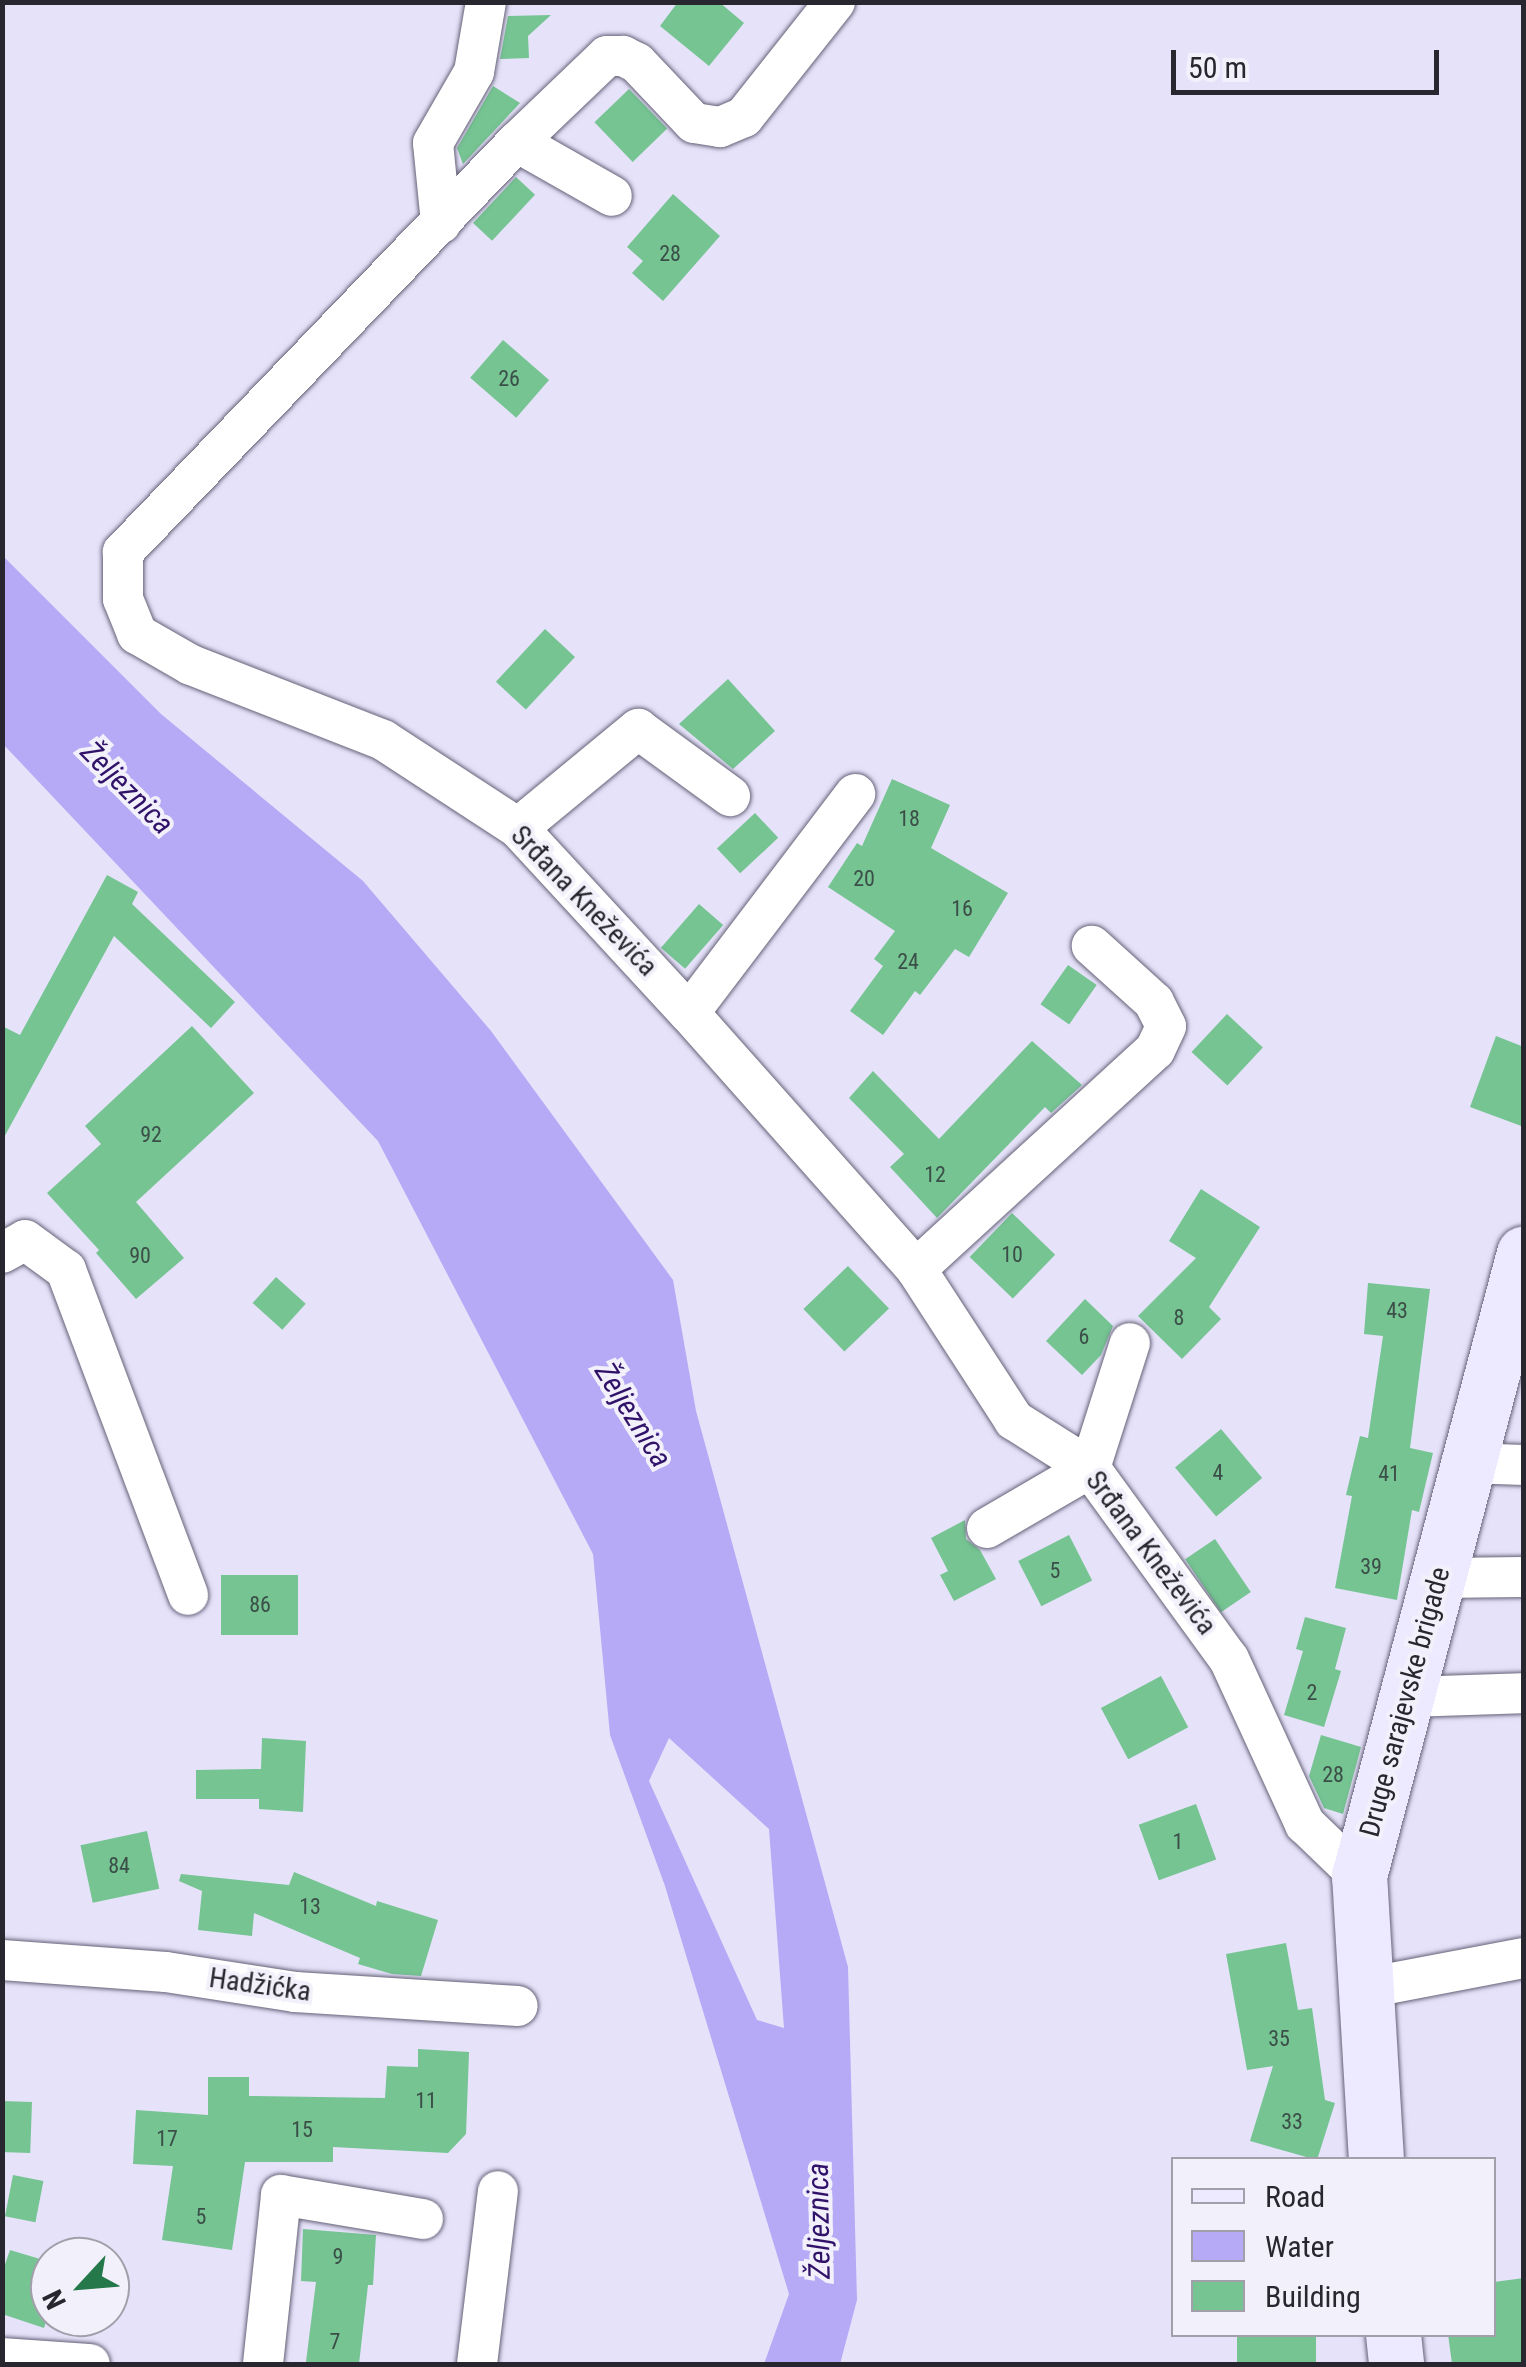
<!DOCTYPE html>
<meta charset="utf-8">
<style>
body{margin:0}
#map{position:relative;width:1526px;height:2367px;overflow:hidden;background:#e5e2fa;font-family:"Roboto Condensed",sans-serif}
div>[style]{position:absolute}
.water>*{inset:0;background:#b6a9f5}
.building>*{inset:0;background:#75c492;transform-origin:0 0}
.roads{filter:drop-shadow(0 0 2px #656277) drop-shadow(0 0 2px #656277)}
.street>*{height:40px;margin:-20px;padding:0 20px;transform-origin:20px;border-radius:20px;background:#fff}
.secondary>*{height:55px;margin:-27.5px;padding:0 27.5px;transform-origin:27.5px;border-radius:27.5px;background:#ede9ff}
span{translate:-50% -50%;white-space:nowrap;text-align:center;line-height:1.15;-webkit-text-stroke:8px #f2f1fb;paint-order:stroke}
.number-label{font-size:22px;color:#3b4e48}
.number-label span{-webkit-text-stroke-width:0}
.street-label{font-size:28px;color:#282730}
.water-label{font-size:30px;color:#311269;font-style:italic}
.frame{position:absolute;inset:0;border:5px solid #282730;pointer-events:none}
.legend{position:absolute;left:1171px;top:2157px;width:325px;height:180px;box-sizing:border-box;background:#f2f1fb;border:2px solid #a1a0aa;margin:0;padding:12px 18px;list-style:none;font-size:30px;color:#282730}
.legend li{display:flex;align-items:center;gap:20px;height:50px}
.legend b{width:50px;border:2px solid #a1a0aa}
.north{position:absolute;left:30px;top:2237px;width:100px;height:100px;box-sizing:border-box;background:#f2f1fb;border:2px solid #a1a0aa;border-radius:50%;rotate:244deg;font-size:28px;font-weight:700;line-height:40px;text-align:center;color:#282730}
.north::after{content:'';display:block;margin:auto;width:35px;height:45px;background:#25784a;clip-path:polygon(50% 0,100% 100%,50% 72%,0 100%)}
.scale{position:absolute;left:1171px;top:50px;width:268px;height:45px;box-sizing:border-box;border:5px solid #282730;border-top:0;padding-left:12px;font-size:30px;line-height:35px;white-space:nowrap;color:#282730;-webkit-text-stroke:8px #f2f1fb;paint-order:stroke}
</style>
<div id="map">
<div class="water">
<div style="clip-path:polygon(evenodd,3px 556px,161px 714px,363px 881px,491px 1031px,673px 1280px,696px 1411px,848px 1967px,857px 2300px,840px 2364px,764px 2364px,789px 2294px,665px 1886px,610px 1735px,593px 1554px,378px 1141px,3px 744px,3px 556px,669px 1738px,769px 1829px,784px 2028px,757px 2020px,649px 1781px,669px 1738px)"></div>
</div>
<div class="building">
<div style="clip-path:polygon(678px 2px,719px 2px,744px 23px,709px 66px,660px 26px)"></div>
<div style="clip-path:polygon(551px 15px,528px 36px,529px 58px,500px 59px,508px 16px)"></div>
<div style="clip-path:polygon(493px 86px,520px 103px,463px 164px,457px 148px)"></div>
<div style="left:629px;top:89px;width:55px;height:48px;rotate:46deg"></div>
<div style="left:516px;top:177px;width:26px;height:63px;rotate:43deg"></div>
<div style="clip-path:polygon(673px 194px,720px 236px,663px 301px,632px 273px,643px 261px,627px 247px)"></div>
<div style="left:503px;top:340px;width:61px;height:50px;rotate:41deg"></div>
<div style="left:545px;top:629px;width:41px;height:72px;rotate:43deg"></div>
<div style="clip-path:polygon(728px 679px,775px 731px,733px 769px,679px 724px)"></div>
<div style="clip-path:polygon(892px 779px,950px 805px,931px 848px,1008px 893px,969px 957px,955px 949px,920px 995px,915px 991px,883px 1035px,850px 1011px,883px 966px,874px 959px,895px 931px,828px 887px,857px 843px,862px 846px)"></div>
<div style="left:755px;top:813px;width:34px;height:52px;rotate:47deg"></div>
<div style="clip-path:polygon(107px 875px,138px 892px,132px 904px,235px 1002px,211px 1028px,114px 936px,2px 1141px,2px 1026px,20px 1035px)"></div>
<div style="left:699px;top:904px;width:32px;height:58px;rotate:41deg"></div>
<div style="left:1068px;top:965px;width:35px;height:48px;rotate:35deg"></div>
<div style="left:1227px;top:1014px;width:49px;height:52px;rotate:43deg"></div>
<div style="clip-path:polygon(192px 1026px,254px 1093px,136px 1202px,184px 1258px,136px 1299px,96px 1253px,99px 1250px,47px 1193px,101px 1144px,85px 1126px)"></div>
<div style="clip-path:polygon(1496px 1036px,1524px 1047px,1524px 1127px,1470px 1107px)"></div>
<div style="clip-path:polygon(1032px 1041px,1082px 1085px,1051px 1113px,1045px 1107px,937px 1218px,890px 1167px,904px 1154px,849px 1098px,873px 1071px,939px 1139px)"></div>
<div style="clip-path:polygon(1201px 1189px,1260px 1227px,1209px 1307px,1221px 1319px,1182px 1359px,1138px 1316px,1196px 1258px,1169px 1241px)"></div>
<div style="left:1012px;top:1213px;width:60px;height:61px;rotate:44deg"></div>
<div style="left:848px;top:1266px;width:59px;height:62px;rotate:46deg"></div>
<div style="left:276px;top:1277px;width:40px;height:35px;rotate:42deg"></div>
<div style="clip-path:polygon(1368px 1283px,1430px 1289px,1410px 1448px,1433px 1453px,1419px 1512px,1412px 1510px,1397px 1600px,1335px 1588px,1352px 1496px,1346px 1495px,1360px 1436px,1368px 1438px,1383px 1336px,1364px 1334px)"></div>
<div style="clip-path:polygon(1085px 1299px,1113px 1326px,1101px 1355px,1082px 1375px,1046px 1341px)"></div>
<div style="left:1221px;top:1429px;width:64px;height:60px;rotate:50deg"></div>
<div style="clip-path:polygon(965px 1520px,966px 1539px,980px 1550px,996px 1579px,954px 1601px,940px 1575px,948px 1571px,931px 1538px)"></div>
<div style="left:1069px;top:1535px;width:51px;height:57px;rotate:63deg"></div>
<div style="left:1215px;top:1539px;width:64px;height:36px;rotate:56deg"></div>
<div style="left:221px;top:1575px;width:77px;height:60px"></div>
<div style="clip-path:polygon(1305px 1617px,1346px 1628px,1335px 1669px,1341px 1671px,1324px 1727px,1284px 1715px,1303px 1651px,1296px 1649px)"></div>
<div style="left:1161px;top:1676px;width:58px;height:68px;rotate:62deg"></div>
<div style="clip-path:polygon(1321px 1735px,1361px 1747px,1343px 1814px,1324px 1808px,1309px 1776px)"></div>
<div style="clip-path:polygon(262px 1738px,306px 1741px,303px 1812px,259px 1809px,259px 1799px,196px 1799px,196px 1770px,261px 1769px)"></div>
<div style="left:1196px;top:1804px;width:59px;height:61px;rotate:70deg"></div>
<div style="left:147px;top:1831px;width:59px;height:68px;rotate:78deg"></div>
<div style="clip-path:polygon(294px 1872px,376px 1906px,377px 1901px,438px 1920px,421px 1976px,392px 1974px,358px 1964px,360px 1958px,254px 1913px,252px 1936px,198px 1930px,202px 1891px,179px 1881px,181px 1874px,289px 1885px)"></div>
<div style="clip-path:polygon(1286px 1943px,1298px 2010px,1312px 2008px,1325px 2100px,1335px 2103px,1317px 2160px,1250px 2141px,1273px 2066px,1247px 2070px,1226px 1954px)"></div>
<div style="clip-path:polygon(418px 2049px,469px 2052px,466px 2134px,448px 2153px,333px 2147px,333px 2162px,245px 2162px,232px 2250px,162px 2240px,173px 2166px,133px 2164px,136px 2110px,208px 2115px,208px 2077px,249px 2077px,249px 2096px,385px 2098px,387px 2066px,418px 2067px)"></div>
<div style="left:2px;top:2101px;width:30px;height:51px;rotate:2deg"></div>
<div style="left:13px;top:2175px;width:31px;height:42px;rotate:11deg"></div>
<div style="clip-path:polygon(303px 2229px,376px 2235px,373px 2285px,368px 2285px,359px 2364px,306px 2362px,316px 2282px,301px 2281px)"></div>
<div style="clip-path:polygon(10px 2250px,50px 2262px,50px 2310px,44px 2328px,2px 2314px,2px 2273px)"></div>
<div style="clip-path:polygon(1524px 2278px,1524px 2364px,1452px 2364px,1448px 2334px,1494px 2334px,1494px 2282px)"></div>
<div style="left:1237px;top:2334px;width:79px;height:30px"></div>
</div>
<div class="roads">
<div class="street">
<div style="left:835px;top:2px;width:147px;rotate:128.4deg"></div>
<div style="left:744px;top:117px;width:26px;rotate:157deg"></div>
<div style="left:720px;top:127px;width:26px;rotate:-171deg"></div>
<div style="left:694px;top:123px;width:83px;rotate:-133.5deg"></div>
<div style="left:637px;top:63px;width:16px;rotate:-153deg"></div>
<div style="left:623px;top:56px;width:16px;rotate:180deg"></div>
<div style="left:607px;top:56px;width:124px;rotate:136.3deg"></div>
<div style="left:517px;top:142px;width:569px;rotate:133.86deg"></div>
<div style="left:123px;top:552px;width:47px;rotate:90deg"></div>
<div style="left:123px;top:599px;width:38px;rotate:68deg"></div>
<div style="left:137px;top:634px;width:62px;rotate:29.9deg"></div>
<div style="left:191px;top:665px;width:206px;rotate:21.3deg"></div>
<div style="left:383px;top:740px;width:161px;rotate:33.1deg"></div>
<div style="left:518px;top:828px;width:252px;rotate:47.3deg"></div>
<div style="left:689px;top:1013px;width:342px;rotate:48.4deg"></div>
<div style="left:916px;top:1269px;width:180px;rotate:57deg"></div>
<div style="left:1014px;top:1420px;width:90px;rotate:32.3deg"></div>
<div style="left:1090px;top:1468px;width:236px;rotate:54deg"></div>
<div style="left:1229px;top:1659px;width:182px;rotate:65.3deg"></div>
<div style="left:1305px;top:1824px;width:75px;rotate:43.9deg"></div>
<div style="left:517px;top:142px;width:109px;rotate:29.6deg"></div>
<div style="left:441px;top:223px;width:80px;rotate:-95.7deg"></div>
<div style="left:433px;top:143px;width:82px;rotate:-60deg"></div>
<div style="left:474px;top:72px;width:71px;rotate:-80.3deg"></div>
<div style="left:518px;top:828px;width:156px;rotate:-39.5deg"></div>
<div style="left:638px;top:729px;width:114px;rotate:36.1deg"></div>
<div style="left:689px;top:1013px;width:275px;rotate:-52.8deg"></div>
<div style="left:2px;top:1253px;width:26px;rotate:-29deg"></div>
<div style="left:25px;top:1240px;width:51px;rotate:36.2deg"></div>
<div style="left:66px;top:1270px;width:347px;rotate:69.4deg"></div>
<div style="left:916px;top:1269px;width:324px;rotate:-42.5deg"></div>
<div style="left:1155px;top:1050px;width:26px;rotate:-65deg"></div>
<div style="left:1166px;top:1026px;width:27px;rotate:-117deg"></div>
<div style="left:1154px;top:1002px;width:84px;rotate:-137.9deg"></div>
<div style="left:1468px;top:1463px;width:56px;rotate:2deg"></div>
<div style="left:987px;top:1528px;width:119px;rotate:-30.2deg"></div>
<div style="left:1090px;top:1468px;width:131px;rotate:-72.3deg"></div>
<div style="left:1438px;top:1578px;width:86px;rotate:-0.7deg"></div>
<div style="left:1406px;top:1697px;width:118px;rotate:-1.9deg"></div>
<div style="left:2px;top:1960px;width:164px;rotate:4.2deg"></div>
<div style="left:166px;top:1972px;width:131px;rotate:8.8deg"></div>
<div style="left:295px;top:1992px;width:223px;rotate:3.6deg"></div>
<div style="left:1366px;top:1988px;width:161px;rotate:-10.8deg"></div>
<div style="left:2px;top:2358px;width:88px;rotate:3.9deg"></div>
<div style="left:263px;top:2364px;width:170px;rotate:-83.9deg"></div>
<div style="left:281px;top:2195px;width:144px;rotate:9.6deg"></div>
<div style="left:477px;top:2364px;width:174px;rotate:-83.1deg"></div>
</div>
<div class="secondary">
<div style="left:1376px;top:2160px;width:285px;rotate:-93.4deg"></div>
<div style="left:1359px;top:1876px;width:644px;rotate:-75.17deg"></div>
<div style="left:1393px;top:2334px;width:30px;rotate:84deg"></div>
</div>
</div>
<div class="number-label">
<span style="left:670px;top:254px">28</span>
<span style="left:509px;top:379px">26</span>
<span style="left:909px;top:819px">18</span>
<span style="left:864px;top:879px">20</span>
<span style="left:962px;top:909px">16</span>
<span style="left:908px;top:962px">24</span>
<span style="left:151px;top:1135px">92</span>
<span style="left:935px;top:1175px">12</span>
<span style="left:1012px;top:1255px">10</span>
<span style="left:140px;top:1256px">90</span>
<span style="left:1397px;top:1311px">43</span>
<span style="left:1179px;top:1318px">8</span>
<span style="left:1084px;top:1337px">6</span>
<span style="left:1218px;top:1473px">4</span>
<span style="left:1389px;top:1474px">41</span>
<span style="left:1371px;top:1567px">39</span>
<span style="left:1055px;top:1571px">5</span>
<span style="left:260px;top:1605px">86</span>
<span style="left:1312px;top:1693px">2</span>
<span style="left:1333px;top:1775px">28</span>
<span style="left:1178px;top:1842px">1</span>
<span style="left:119px;top:1866px">84</span>
<span style="left:310px;top:1907px">13</span>
<span style="left:1279px;top:2039px">35</span>
<span style="left:426px;top:2101px">11</span>
<span style="left:1292px;top:2122px">33</span>
<span style="left:302px;top:2130px">15</span>
<span style="left:167px;top:2139px">17</span>
<span style="left:201px;top:2217px">5</span>
<span style="left:338px;top:2257px">9</span>
<span style="left:335px;top:2342px">7</span>
</div>
<div class="street-label">
<span style="left:584px;top:901px;rotate:46deg">Srđana Kneževića</span>
<span style="left:1151px;top:1553px;rotate:53deg">Srđana Kneževića</span>
<span style="left:1405px;top:1702px;rotate:-75deg">Druge sarajevske brigade</span>
<span style="left:260px;top:1985px;rotate:8deg">Hadžićka</span>
</div>
<div class="water-label">
<span style="left:127px;top:788px;rotate:45deg">Željeznica</span>
<span style="left:633px;top:1415px;rotate:58deg">Željeznica</span>
<span style="left:819px;top:2221px;rotate:-91deg">Željeznica</span>
</div>
<div class="frame"></div>
<ul class="legend">
<li><b style="height:12px;background:#ede9ff"></b>Road</li>
<li><b style="height:28px;background:#b6a9f5"></b>Water</li>
<li><b style="height:28px;background:#75c492"></b>Building</li>
</ul>
<div class="north">N</div>
<div class="scale">50 m</div>
</div>
